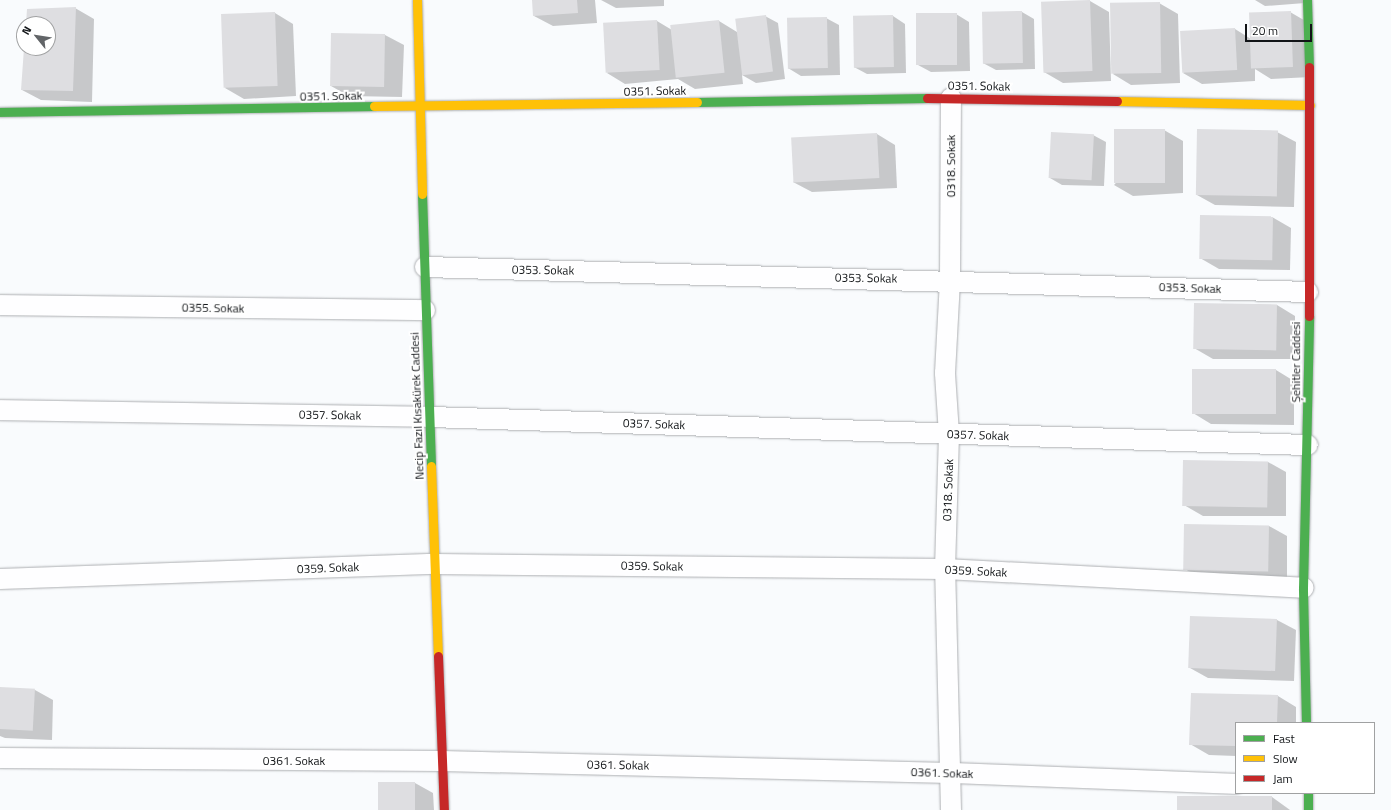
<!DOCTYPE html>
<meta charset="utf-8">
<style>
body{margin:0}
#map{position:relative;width:1391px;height:810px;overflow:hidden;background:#f9fbfd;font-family:"Titillium Web",sans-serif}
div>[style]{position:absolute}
.shadow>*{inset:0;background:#0003}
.building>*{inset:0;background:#dedee1;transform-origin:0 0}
.roads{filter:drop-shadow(0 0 1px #adafb2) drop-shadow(0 0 1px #adafb2)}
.street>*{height:20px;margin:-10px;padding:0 10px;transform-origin:10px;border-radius:10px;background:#fefeff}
.fast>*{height:9px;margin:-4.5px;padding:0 4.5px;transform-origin:4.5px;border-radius:4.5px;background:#4caf50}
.slow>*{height:9px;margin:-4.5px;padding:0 4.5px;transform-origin:4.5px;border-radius:4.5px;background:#ffc107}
.jam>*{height:9px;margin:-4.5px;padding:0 4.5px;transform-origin:4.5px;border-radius:4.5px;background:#c62828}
span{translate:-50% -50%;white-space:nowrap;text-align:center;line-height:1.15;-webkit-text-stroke:4px #fff;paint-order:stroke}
.street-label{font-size:12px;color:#111417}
.legend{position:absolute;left:1235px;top:722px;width:140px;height:72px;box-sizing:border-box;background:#fff;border:1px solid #a0a1a2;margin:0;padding:5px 7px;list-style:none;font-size:12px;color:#111417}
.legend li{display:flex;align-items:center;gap:8px;height:20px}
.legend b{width:20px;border:1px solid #a0a1a2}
.north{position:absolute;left:16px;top:16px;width:40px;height:40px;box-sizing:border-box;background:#fff;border:1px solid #a0a1a2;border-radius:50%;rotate:300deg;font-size:11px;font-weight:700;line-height:16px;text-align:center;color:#111417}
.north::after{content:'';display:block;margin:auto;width:14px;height:18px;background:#626568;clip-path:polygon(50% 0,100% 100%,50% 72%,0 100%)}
.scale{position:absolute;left:1245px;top:24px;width:67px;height:18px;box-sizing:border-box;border:2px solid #111417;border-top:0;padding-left:5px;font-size:12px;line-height:14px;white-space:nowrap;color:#111417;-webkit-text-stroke:3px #fff;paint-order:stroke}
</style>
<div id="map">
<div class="shadow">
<div style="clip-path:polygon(533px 0,595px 0,597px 23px,553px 26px,534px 16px)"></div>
<div style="clip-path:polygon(601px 0,664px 0,664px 6px,616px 8px)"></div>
<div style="clip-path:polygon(1255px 0,1305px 0,1305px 3px,1265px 6px)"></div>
<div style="clip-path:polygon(1090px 1px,1109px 12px,1111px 81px,1063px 83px,1044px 72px,1042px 3px)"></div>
<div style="clip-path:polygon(1159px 3px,1178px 14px,1180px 83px,1131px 85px,1113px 74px)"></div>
<div style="clip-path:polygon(75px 8px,94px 19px,92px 102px,41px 100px,22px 90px,25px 48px,48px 48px,48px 24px,27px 24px)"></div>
<div style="clip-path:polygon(1022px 12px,1034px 19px,1035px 69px,996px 70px,983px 63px)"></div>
<div style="clip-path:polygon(1290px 12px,1309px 23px,1311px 77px,1271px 79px,1255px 69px,1255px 81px,1202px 84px,1183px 73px,1235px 29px,1251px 39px)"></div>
<div style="clip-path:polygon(275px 13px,293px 24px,296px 96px,244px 99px,225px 88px)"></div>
<div style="clip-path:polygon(956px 14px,969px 22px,970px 71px,931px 72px,918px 65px)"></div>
<div style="clip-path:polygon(765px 16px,778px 23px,785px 79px,756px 83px,742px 75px,743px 84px,695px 89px,678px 79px,625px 84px,607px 73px,657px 21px,672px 30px,719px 21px,737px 32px)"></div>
<div style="clip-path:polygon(893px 16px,905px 24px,906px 73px,867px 74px,854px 67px)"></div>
<div style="clip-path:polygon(826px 18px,839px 25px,840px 75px,801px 76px,788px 68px)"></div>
<div style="clip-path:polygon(332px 34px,385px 35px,404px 45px,402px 97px,349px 96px,331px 86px)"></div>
<div style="clip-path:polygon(1164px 130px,1183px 141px,1183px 193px,1133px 196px,1114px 185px)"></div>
<div style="clip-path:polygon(1277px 132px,1296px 142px,1294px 207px,1215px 205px,1197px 195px)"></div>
<div style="clip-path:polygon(877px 134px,895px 145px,897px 188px,812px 192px,793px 182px)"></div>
<div style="clip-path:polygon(1093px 135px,1106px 142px,1104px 186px,1062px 185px,1050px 178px)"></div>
<div style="clip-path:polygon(1272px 217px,1291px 228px,1290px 270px,1219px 269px,1200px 258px)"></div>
<div style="clip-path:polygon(1277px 305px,1295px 316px,1295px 359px,1213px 359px,1194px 348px)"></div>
<div style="clip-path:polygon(1276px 370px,1294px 381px,1294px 425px,1211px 424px,1193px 413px)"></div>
<div style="clip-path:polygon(1268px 462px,1286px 472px,1286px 516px,1203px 516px,1184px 505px)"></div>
<div style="clip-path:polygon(1269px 526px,1287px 536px,1287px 580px,1203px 580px,1185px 569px)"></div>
<div style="clip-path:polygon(1191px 617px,1277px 620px,1296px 630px,1294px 681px,1208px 678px,1190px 668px)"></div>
<div style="clip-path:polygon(0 688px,35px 690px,53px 700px,52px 740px,5px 738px,0 736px)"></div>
<div style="clip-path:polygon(1278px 696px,1296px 707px,1296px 723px,1236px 723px,1236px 756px,1209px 755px,1190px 744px)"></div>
<div style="clip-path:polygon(415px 783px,433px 793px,434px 810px,379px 810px)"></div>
<div style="clip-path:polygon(1272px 797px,1290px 810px,1178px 810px)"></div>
</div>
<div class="building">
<div style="clip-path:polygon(532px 0,577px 0,578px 13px,533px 16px)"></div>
<div style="left:1090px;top:0;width:71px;height:49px;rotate:88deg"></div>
<div style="left:1160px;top:2px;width:71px;height:50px;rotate:89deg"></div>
<div style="clip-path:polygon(76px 7px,73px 91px,21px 90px,24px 48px,48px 48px,48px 24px,26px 24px,27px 9px)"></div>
<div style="left:1022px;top:11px;width:52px;height:40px;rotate:89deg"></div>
<div style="left:1291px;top:11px;width:56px;height:42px;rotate:88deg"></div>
<div style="left:275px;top:12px;width:74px;height:54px;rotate:88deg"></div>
<div style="left:957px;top:13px;width:52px;height:41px;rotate:90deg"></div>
<div style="left:766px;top:15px;width:57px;height:31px;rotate:83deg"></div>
<div style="left:893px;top:15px;width:52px;height:40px;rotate:89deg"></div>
<div style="left:827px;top:17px;width:51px;height:40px;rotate:89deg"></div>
<div style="left:657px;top:20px;width:50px;height:54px;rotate:87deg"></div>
<div style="left:719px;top:20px;width:53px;height:49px;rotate:84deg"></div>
<div style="left:1235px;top:28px;width:42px;height:55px;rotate:87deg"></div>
<div style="left:331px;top:33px;width:54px;height:53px;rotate:1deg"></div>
<div style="left:1165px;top:129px;width:54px;height:51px;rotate:90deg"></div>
<div style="left:1197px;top:129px;width:81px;height:66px;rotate:1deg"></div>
<div style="left:1051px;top:132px;width:43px;height:46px;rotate:3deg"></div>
<div style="left:877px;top:133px;width:45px;height:86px;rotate:87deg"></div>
<div style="left:1200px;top:215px;width:73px;height:44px;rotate:1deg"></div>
<div style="left:1194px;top:303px;width:83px;height:46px;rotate:1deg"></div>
<div style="left:1192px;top:369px;width:84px;height:45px"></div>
<div style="left:1183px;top:460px;width:85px;height:46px;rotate:1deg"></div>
<div style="left:1184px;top:524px;width:85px;height:46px;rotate:1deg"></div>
<div style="left:1190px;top:616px;width:87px;height:52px;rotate:2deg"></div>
<div style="left:0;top:687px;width:35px;height:42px;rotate:3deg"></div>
<div style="clip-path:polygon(1191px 693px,1278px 695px,1277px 723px,1236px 723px,1236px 746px,1189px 745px)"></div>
<div style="left:378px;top:782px;width:37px;height:28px"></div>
<div style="left:1272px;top:796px;width:14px;height:95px;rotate:90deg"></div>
</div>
<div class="roads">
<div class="street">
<div style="left:425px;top:267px;width:883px;rotate:1.62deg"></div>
<div style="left:0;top:305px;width:425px;rotate:0.7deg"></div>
<div style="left:0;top:410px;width:430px;rotate:0.9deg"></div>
<div style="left:430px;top:417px;width:878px;rotate:1.83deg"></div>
<div style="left:0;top:579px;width:435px;rotate:-2deg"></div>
<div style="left:435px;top:564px;width:510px;rotate:0.56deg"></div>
<div style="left:945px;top:569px;width:359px;rotate:3deg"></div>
<div style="left:0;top:758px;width:442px;rotate:0.4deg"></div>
<div style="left:442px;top:761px;width:508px;rotate:1.35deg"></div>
<div style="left:950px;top:773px;width:286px;rotate:2.2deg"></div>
<div style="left:951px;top:810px;width:241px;rotate:-91.4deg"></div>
<div style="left:945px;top:569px;width:135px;rotate:-88.3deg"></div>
<div style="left:949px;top:434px;width:61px;rotate:-93.8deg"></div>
<div style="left:945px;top:373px;width:93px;rotate:-86.9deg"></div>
<div style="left:950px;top:280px;width:182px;rotate:-89.7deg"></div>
</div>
<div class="fast">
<div style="left:1307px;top:0;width:67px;rotate:88.3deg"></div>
<div style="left:697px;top:102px;width:230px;rotate:-1deg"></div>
<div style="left:0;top:112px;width:374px;rotate:-0.9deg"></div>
<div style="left:422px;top:194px;width:272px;rotate:88.1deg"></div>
<div style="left:1306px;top:723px;width:135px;rotate:-91.3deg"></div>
<div style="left:1303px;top:588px;width:272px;rotate:-88.7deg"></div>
<div style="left:1308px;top:793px;width:17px;rotate:90deg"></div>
</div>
<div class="slow">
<div style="left:417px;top:0;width:194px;rotate:88.5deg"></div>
<div style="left:1117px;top:101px;width:193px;rotate:1.2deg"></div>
<div style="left:374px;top:106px;width:323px;rotate:-0.7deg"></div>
<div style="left:431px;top:466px;width:190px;rotate:87.9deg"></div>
</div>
<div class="jam">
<div style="left:927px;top:98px;width:190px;rotate:0.9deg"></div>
<div style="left:1309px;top:316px;width:249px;rotate:-90deg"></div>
<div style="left:438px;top:656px;width:154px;rotate:87.8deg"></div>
</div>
</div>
<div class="street-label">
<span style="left:979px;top:86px;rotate:1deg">0351. Sokak</span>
<span style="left:655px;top:91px;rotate:-1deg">0351. Sokak</span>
<span style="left:331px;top:96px;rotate:-1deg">0351. Sokak</span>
<span style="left:951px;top:166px;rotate:-90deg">0318. Sokak</span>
<span style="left:543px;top:270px;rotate:1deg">0353. Sokak</span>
<span style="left:866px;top:278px;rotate:1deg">0353. Sokak</span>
<span style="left:1190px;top:288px;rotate:2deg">0353. Sokak</span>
<span style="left:213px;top:308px;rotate:1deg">0355. Sokak</span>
<span style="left:1296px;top:362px;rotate:-90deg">Şehitler Caddesi</span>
<span style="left:417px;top:406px;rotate:-92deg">Necip Fazıl Kısakürek Caddesi</span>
<span style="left:330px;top:415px;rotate:1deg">0357. Sokak</span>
<span style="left:654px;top:424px;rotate:2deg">0357. Sokak</span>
<span style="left:978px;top:435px;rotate:2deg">0357. Sokak</span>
<span style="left:948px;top:490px;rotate:-88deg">0318. Sokak</span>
<span style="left:652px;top:566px;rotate:1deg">0359. Sokak</span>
<span style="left:328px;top:568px;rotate:-2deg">0359. Sokak</span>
<span style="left:976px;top:571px;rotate:3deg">0359. Sokak</span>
<span style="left:294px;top:761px">0361. Sokak</span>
<span style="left:618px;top:765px;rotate:1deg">0361. Sokak</span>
<span style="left:942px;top:773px;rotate:2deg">0361. Sokak</span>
</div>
<ul class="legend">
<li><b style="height:5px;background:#4caf50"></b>Fast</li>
<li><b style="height:5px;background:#ffc107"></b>Slow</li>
<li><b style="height:5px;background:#c62828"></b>Jam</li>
</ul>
<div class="north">N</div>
<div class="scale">20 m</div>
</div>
